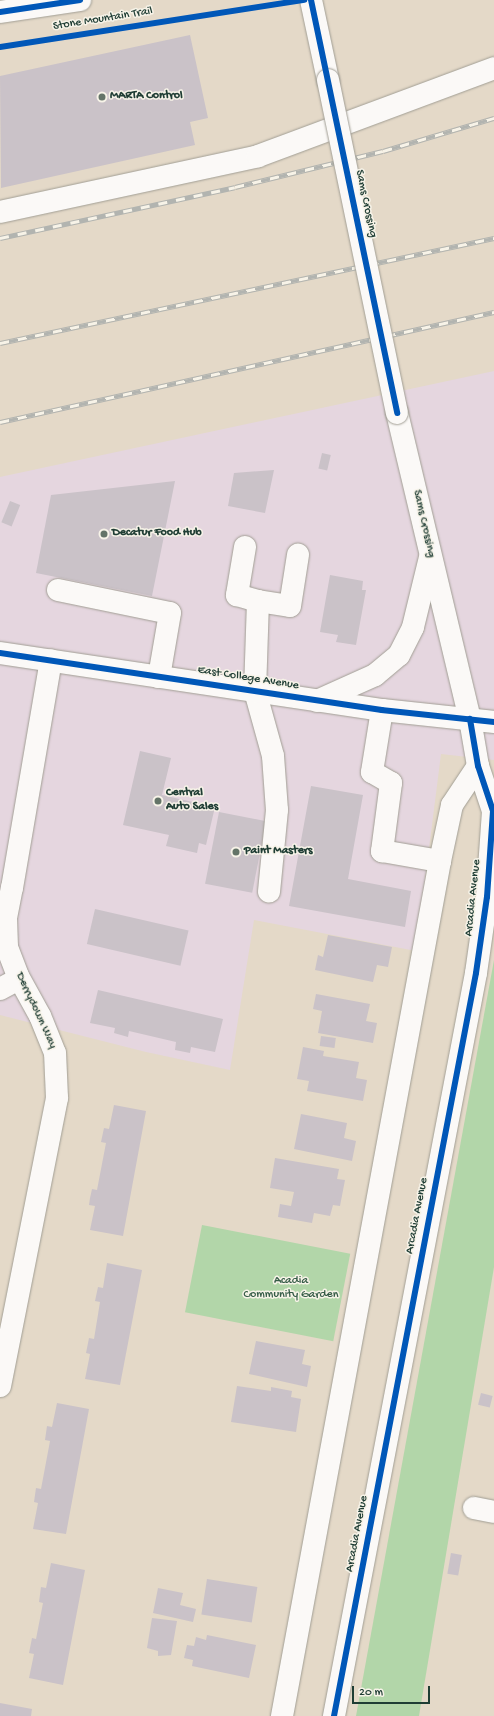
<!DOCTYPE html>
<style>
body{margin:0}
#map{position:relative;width:494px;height:1716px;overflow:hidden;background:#e4d9c8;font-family:"Gochi Hand",sans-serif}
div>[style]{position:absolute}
.built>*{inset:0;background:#e5d6df}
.green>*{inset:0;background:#b2d6a9;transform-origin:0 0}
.building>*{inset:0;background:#cac2c8;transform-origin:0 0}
.roads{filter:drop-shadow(0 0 1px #a19e94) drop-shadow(0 0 1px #a19e94)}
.minor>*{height:22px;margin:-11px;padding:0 11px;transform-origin:11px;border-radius:11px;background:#fbf9f7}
.major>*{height:22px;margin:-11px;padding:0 11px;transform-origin:11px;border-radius:11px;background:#fbf9f7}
.rail>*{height:4.5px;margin-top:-2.25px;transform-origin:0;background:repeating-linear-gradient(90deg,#f7f3e8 0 9px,#b2b4b0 0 18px);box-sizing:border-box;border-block:1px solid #b2b4b0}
.bridges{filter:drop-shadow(0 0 1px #a19e94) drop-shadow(0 0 1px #a19e94)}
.major-bridge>*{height:22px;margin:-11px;padding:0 11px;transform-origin:11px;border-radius:11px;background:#fbf9f7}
.cycleway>*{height:6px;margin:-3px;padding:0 3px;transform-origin:3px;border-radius:3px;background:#0057b8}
.dots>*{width:11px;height:11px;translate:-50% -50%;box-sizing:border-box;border:2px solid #f7f3e8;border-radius:50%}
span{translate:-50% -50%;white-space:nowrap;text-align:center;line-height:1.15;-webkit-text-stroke:3px #f7f3e8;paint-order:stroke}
.street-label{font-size:12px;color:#1f3d34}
.poi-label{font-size:12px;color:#1f3d34;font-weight:700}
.left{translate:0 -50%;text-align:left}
.park-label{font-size:12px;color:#345b46}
.scale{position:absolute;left:352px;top:1686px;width:78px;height:18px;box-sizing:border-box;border:2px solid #1f3d34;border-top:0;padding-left:5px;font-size:12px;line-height:14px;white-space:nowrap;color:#1f3d34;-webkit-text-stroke:3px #f7f3e8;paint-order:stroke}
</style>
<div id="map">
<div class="built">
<div style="clip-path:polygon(494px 371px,494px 760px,441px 754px,416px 951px,254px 920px,230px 1070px,146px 1052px,0 1015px,0 477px)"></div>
</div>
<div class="green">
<div style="clip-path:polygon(494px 960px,494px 1267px,419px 1716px,356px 1716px)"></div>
<div style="left:202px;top:1225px;width:151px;height:89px;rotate:11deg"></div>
</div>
<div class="building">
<div style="clip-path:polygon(190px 35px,208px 118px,190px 122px,195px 145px,1px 188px,0 76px)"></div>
<div style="left:322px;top:453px;width:9px;height:16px;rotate:13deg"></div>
<div style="clip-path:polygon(274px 470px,265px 513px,228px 506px,234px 473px)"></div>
<div style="clip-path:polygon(175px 481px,152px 596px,36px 573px,51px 495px)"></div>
<div style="left:10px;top:501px;width:11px;height:23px;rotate:22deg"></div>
<div style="clip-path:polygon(330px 575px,363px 581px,362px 590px,366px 590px,356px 645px,336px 642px,338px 635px,320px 632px)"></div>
<div style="clip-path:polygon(140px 751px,171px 758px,162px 795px,215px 807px,206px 845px,199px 843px,197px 853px,166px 846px,169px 835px,123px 825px)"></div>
<div style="clip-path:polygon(311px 786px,363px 795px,348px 879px,411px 891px,405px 927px,289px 906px)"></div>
<div style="left:219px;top:812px;width:48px;height:73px;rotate:11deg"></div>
<div style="left:95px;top:909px;width:96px;height:36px;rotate:13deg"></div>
<div style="clip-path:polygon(328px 935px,392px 947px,388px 967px,377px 965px,373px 982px,315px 970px,318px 955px,323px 957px)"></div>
<div style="clip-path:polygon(98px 990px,223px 1019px,215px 1052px,191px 1047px,190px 1053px,175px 1050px,176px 1042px,129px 1031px,128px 1037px,114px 1033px,115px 1028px,90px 1023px)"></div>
<div style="clip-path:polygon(316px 994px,370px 1004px,366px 1021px,377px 1023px,373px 1043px,318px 1033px,322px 1011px,313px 1009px)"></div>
<div style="left:321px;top:1036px;width:15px;height:10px;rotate:8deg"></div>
<div style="clip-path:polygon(303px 1047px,324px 1051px,323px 1056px,359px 1062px,356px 1078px,367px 1080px,363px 1101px,307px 1091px,309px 1081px,297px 1079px)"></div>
<div style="clip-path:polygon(114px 1105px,146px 1111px,123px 1236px,90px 1230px,95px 1206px,89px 1205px,90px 1198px,92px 1189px,97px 1190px,106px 1143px,101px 1142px,104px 1128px,109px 1129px)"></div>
<div style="clip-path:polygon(301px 1114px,347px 1123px,344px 1138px,356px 1141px,352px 1161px,294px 1149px)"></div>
<div style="clip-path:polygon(275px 1158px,339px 1169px,337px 1179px,345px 1180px,340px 1206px,333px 1205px,330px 1216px,314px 1213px,312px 1223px,278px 1217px,280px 1204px,291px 1206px,294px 1192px,270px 1188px)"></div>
<div style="clip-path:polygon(107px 1263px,142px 1270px,120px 1385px,85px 1379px,90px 1354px,86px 1353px,89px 1338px,94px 1339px,100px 1302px,95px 1301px,98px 1287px,103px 1288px)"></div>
<div style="clip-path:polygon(256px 1341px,305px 1350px,302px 1364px,311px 1366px,307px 1387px,249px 1374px)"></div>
<div style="clip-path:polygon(237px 1386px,271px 1391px,271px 1387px,292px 1391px,291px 1397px,301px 1399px,296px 1432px,231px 1422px)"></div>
<div style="left:481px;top:1393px;width:12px;height:12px;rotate:14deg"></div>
<div style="clip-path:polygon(57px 1403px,89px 1409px,66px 1534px,33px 1529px,38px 1503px,34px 1502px,36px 1488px,41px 1489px,50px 1441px,45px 1440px,47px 1426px,52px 1427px)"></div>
<div style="left:451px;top:1553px;width:11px;height:21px;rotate:10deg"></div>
<div style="clip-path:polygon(51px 1563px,85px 1570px,63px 1685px,29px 1678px,34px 1654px,29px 1653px,32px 1638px,36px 1639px,43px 1603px,39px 1602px,41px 1587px,46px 1588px)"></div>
<div style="left:207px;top:1579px;width:51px;height:36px;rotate:9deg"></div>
<div style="clip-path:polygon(158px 1588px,183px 1593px,180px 1605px,196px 1609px,193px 1622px,153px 1613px)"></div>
<div style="clip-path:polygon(152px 1618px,177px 1621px,171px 1655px,158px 1656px,158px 1651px,147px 1648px)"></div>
<div style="clip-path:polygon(207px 1635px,256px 1645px,249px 1678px,192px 1666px,193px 1660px,184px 1658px,187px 1645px,194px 1646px,196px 1637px,206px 1640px)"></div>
<div style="clip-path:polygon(0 1703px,32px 1709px,31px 1716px,0 1716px)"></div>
</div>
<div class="roads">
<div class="minor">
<div style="left:0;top:212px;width:264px;rotate:-12.2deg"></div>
<div style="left:258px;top:156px;width:252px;rotate:-20.4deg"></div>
<div style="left:245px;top:547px;width:49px;rotate:99.5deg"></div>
<div style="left:237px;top:595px;width:22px;rotate:16deg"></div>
<div style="left:258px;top:601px;width:32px;rotate:9deg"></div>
<div style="left:290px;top:606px;width:52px;rotate:-81.1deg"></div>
<div style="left:58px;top:590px;width:114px;rotate:11.6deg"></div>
<div style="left:170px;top:613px;width:65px;rotate:99.8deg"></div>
<div style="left:258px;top:601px;width:90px;rotate:91.9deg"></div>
<div style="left:255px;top:691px;width:67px;rotate:74.5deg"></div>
<div style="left:273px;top:756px;width:54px;rotate:85.8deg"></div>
<div style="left:277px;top:810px;width:82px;rotate:95.6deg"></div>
<div style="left:382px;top:710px;width:63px;rotate:99.2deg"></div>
<div style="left:372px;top:772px;width:22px;rotate:30deg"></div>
<div style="left:391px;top:783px;width:69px;rotate:97.5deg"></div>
<div style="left:382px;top:851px;width:59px;rotate:9.8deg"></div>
<div style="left:0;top:989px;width:21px;rotate:-28deg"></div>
<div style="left:0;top:1386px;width:294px;rotate:-78.8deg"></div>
<div style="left:57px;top:1098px;width:45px;rotate:-92.5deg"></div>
<div style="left:55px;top:1053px;width:40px;rotate:-112deg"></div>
<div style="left:40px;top:1016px;width:46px;rotate:-118.8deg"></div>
<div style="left:18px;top:976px;width:31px;rotate:-111deg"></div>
<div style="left:7px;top:947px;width:29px;rotate:-92deg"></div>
<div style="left:6px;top:918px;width:31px;rotate:-79deg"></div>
<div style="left:12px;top:888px;width:231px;rotate:-80.3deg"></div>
<div style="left:474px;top:1508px;width:20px;rotate:11deg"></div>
<div style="left:282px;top:1716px;width:869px;rotate:-79.53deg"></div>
<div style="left:440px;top:861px;width:57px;rotate:-77.9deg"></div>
<div style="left:452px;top:805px;width:47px;rotate:-56.3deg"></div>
<div style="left:334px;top:1716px;width:756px;rotate:-79.18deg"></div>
<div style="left:476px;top:973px;width:77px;rotate:-81.8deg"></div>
<div style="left:487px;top:897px;width:86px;rotate:-86deg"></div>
<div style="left:493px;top:811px;width:47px;rotate:-108.4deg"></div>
<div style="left:478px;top:766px;width:48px;rotate:-99.7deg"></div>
</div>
<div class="major">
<div style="left:311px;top:0;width:82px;rotate:78deg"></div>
<div style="left:0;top:12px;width:81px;rotate:-8.5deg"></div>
<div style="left:397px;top:413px;width:315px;rotate:76.6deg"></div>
<div style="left:0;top:653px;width:386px;rotate:8.5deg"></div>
<div style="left:382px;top:710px;width:113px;rotate:6.1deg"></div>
<div style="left:317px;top:701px;width:64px;rotate:-24.1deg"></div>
<div style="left:375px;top:675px;width:31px;rotate:-40deg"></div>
<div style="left:399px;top:655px;width:31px;rotate:-63deg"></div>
<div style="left:413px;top:627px;width:72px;rotate:-76.3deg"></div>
</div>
</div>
<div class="rail">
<div style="left:0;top:238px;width:240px;rotate:-12.2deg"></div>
<div style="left:235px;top:187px;width:152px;rotate:-13.7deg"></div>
<div style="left:383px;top:151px;width:116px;rotate:-16.6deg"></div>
<div style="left:0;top:343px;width:505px;rotate:-12deg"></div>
<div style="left:0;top:422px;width:506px;rotate:-12.55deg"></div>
</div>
<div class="bridges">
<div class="major-bridge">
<div style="left:328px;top:80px;width:340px;rotate:78.3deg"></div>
</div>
</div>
<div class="cycleway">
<div style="left:311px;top:0;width:422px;rotate:78.2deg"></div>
<div style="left:0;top:12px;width:81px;rotate:-8.5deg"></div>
<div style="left:0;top:47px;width:308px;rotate:-8.8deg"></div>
<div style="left:0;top:653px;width:386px;rotate:8.5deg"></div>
<div style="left:382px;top:710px;width:113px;rotate:6.1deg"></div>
<div style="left:334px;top:1716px;width:756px;rotate:-79.18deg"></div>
<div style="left:476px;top:973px;width:77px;rotate:-81.8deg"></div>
<div style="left:487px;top:897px;width:86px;rotate:-86deg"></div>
<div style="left:493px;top:811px;width:47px;rotate:-108.4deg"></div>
<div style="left:478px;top:766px;width:48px;rotate:-99.7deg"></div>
</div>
<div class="dots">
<div style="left:102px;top:97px;background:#647468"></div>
<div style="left:104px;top:534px;background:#647468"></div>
<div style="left:158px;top:801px;background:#647468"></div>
<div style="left:236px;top:852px;background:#647468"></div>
</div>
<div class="street-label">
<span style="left:103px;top:20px;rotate:-9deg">Stone Mountain Trail</span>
<span style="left:365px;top:204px;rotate:78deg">Sams Crossing</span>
<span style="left:423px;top:524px;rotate:77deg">Sams Crossing</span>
<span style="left:248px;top:679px;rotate:9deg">East College Avenue</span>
<span style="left:474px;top:898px;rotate:-84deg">Arcadia Avenue</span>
<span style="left:35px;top:1011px;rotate:65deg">Derrydown Way</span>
<span style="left:418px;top:1216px;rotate:-79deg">Arcadia Avenue</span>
<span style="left:358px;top:1534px;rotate:-79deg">Arcadia Avenue</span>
</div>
<div class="poi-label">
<span class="left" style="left:110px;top:97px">MARTA Control</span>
<span class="left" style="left:112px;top:534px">Decatur Food Hub</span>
<span class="left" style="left:166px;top:801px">Central<br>Auto Sales</span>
<span class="left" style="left:244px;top:852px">Paint Masters</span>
</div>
<div class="park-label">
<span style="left:291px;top:1289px">Acadia<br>Community Garden</span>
</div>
<div class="scale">20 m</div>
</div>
